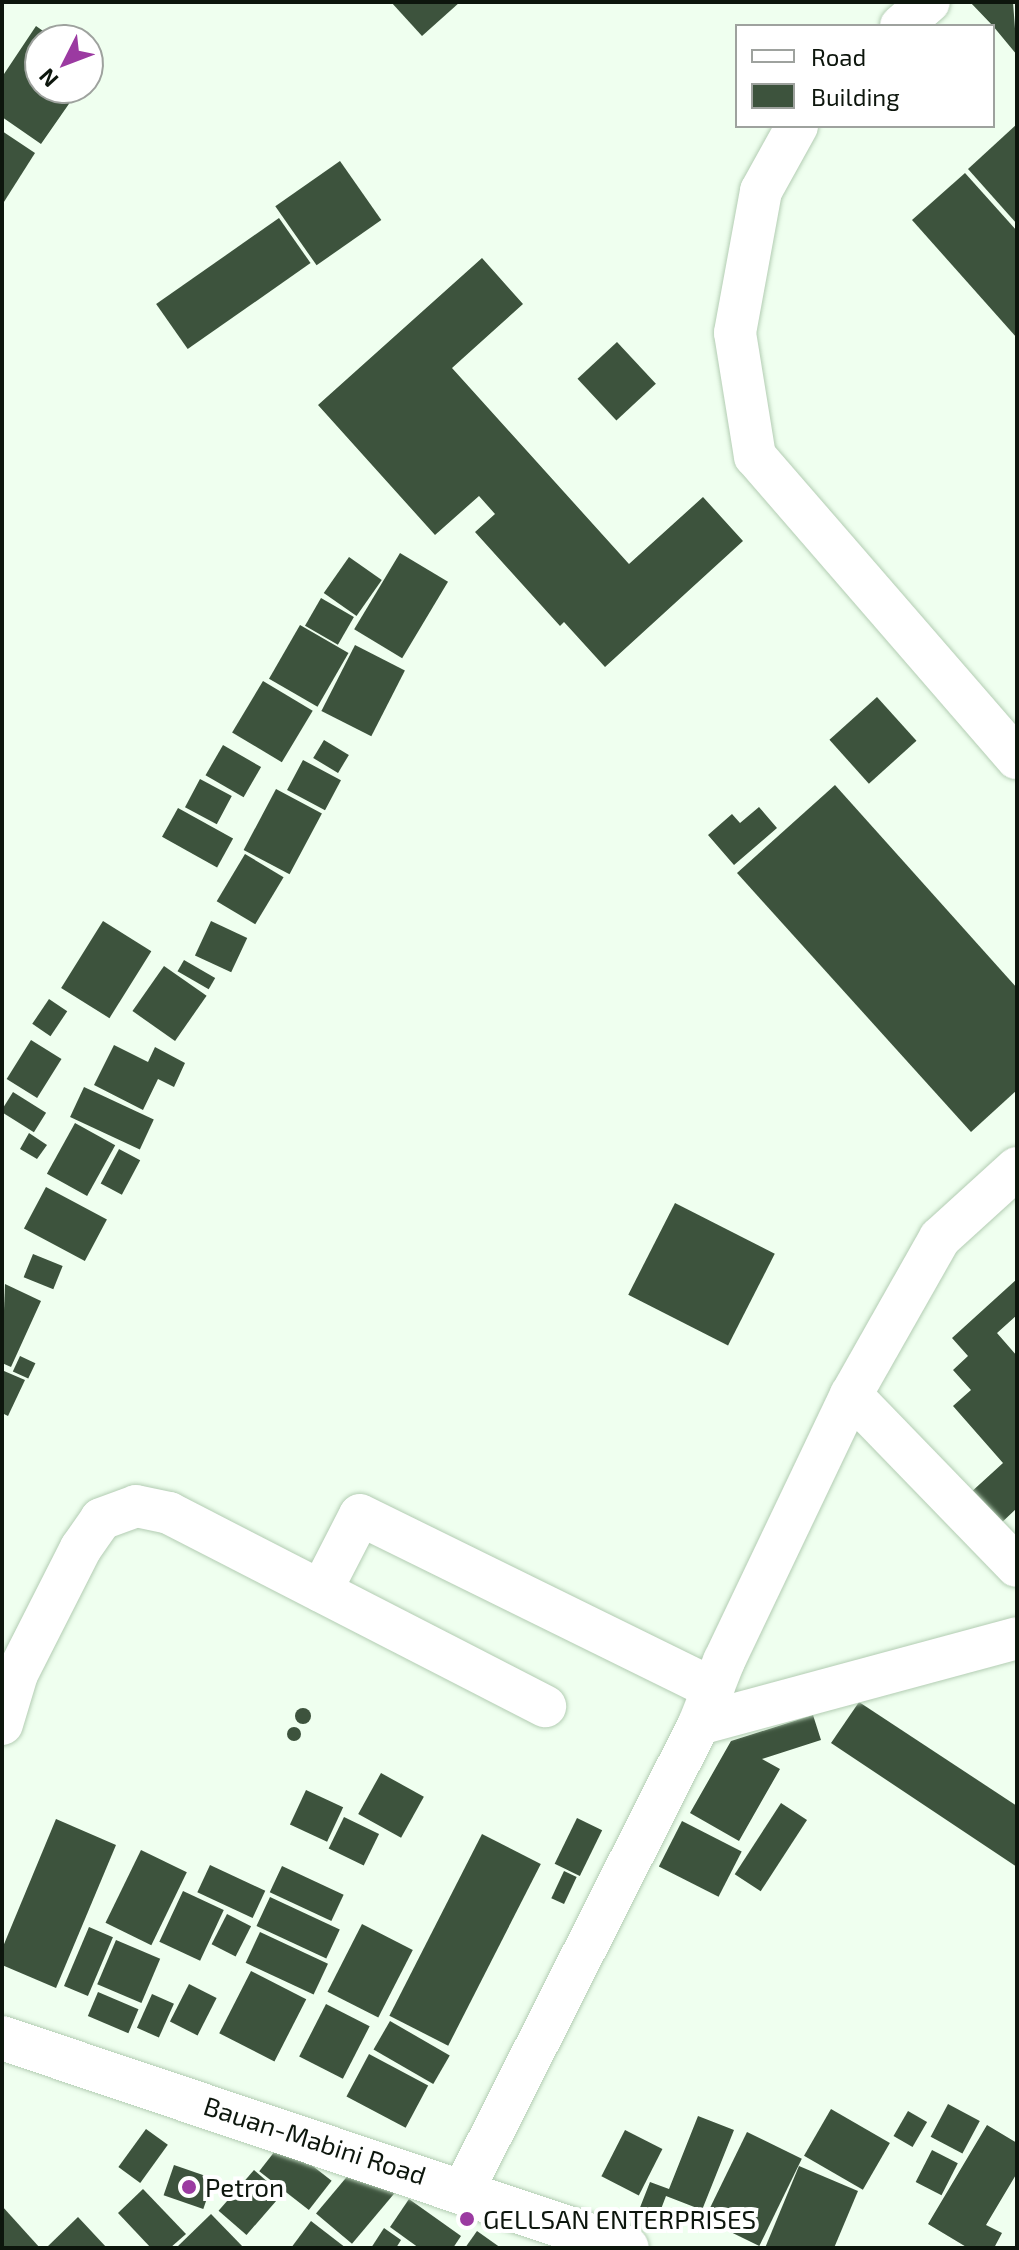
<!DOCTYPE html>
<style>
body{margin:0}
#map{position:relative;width:1019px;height:2250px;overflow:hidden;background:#efffef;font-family:"Exo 2",sans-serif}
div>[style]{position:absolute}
.building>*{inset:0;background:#3d533d;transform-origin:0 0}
.round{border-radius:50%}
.roads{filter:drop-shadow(0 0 2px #b3cdb3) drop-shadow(0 0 2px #b3cdb3)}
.minor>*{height:42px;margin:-21px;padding:0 21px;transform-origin:21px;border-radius:21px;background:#fff}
.major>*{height:44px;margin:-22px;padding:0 22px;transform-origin:22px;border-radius:22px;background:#fff}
.dots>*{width:22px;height:22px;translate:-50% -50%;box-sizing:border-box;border:4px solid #fff;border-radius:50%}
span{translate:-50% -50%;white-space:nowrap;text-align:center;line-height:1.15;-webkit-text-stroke:8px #fff;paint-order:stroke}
.street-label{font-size:26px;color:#0d160d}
.poi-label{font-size:26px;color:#0d160d}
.left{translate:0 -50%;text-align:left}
.frame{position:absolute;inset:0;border:4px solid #0d160d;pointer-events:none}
.legend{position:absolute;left:735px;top:24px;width:260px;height:104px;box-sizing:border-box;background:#fff;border:2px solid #9ea29e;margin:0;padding:10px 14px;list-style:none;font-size:24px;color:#0d160d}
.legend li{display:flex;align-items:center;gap:16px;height:40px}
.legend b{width:40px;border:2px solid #9ea29e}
.north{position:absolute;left:24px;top:24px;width:80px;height:80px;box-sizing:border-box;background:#fff;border:2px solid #9ea29e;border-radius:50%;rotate:228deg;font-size:22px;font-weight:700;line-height:32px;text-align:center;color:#0d160d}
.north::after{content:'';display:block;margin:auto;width:28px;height:36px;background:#9b3aa1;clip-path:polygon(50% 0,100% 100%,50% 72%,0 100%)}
</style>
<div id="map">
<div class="building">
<div style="clip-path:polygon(391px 2px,460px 2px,422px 36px)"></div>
<div style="clip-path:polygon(970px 2px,1013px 2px,1017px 55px,993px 26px)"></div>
<div style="clip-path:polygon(36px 26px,56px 40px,40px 40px,40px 88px,80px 88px,41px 144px,2px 117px,2px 77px)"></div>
<div style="clip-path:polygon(1017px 124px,1017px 224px,968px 169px)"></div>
<div style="clip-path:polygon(2px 131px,35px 153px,2px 205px)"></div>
<div style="left:340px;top:161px;width:72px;height:79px;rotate:55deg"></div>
<div style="clip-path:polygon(965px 173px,1017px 231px,1017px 338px,912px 220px)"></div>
<div style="left:279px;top:218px;width:55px;height:150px;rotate:55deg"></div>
<div style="clip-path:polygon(482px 258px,523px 304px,452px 368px,629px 564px,703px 497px,743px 541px,605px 667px,564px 622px,560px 626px,475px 532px,495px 514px,479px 496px,435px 535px,318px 405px)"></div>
<div style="left:617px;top:342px;width:57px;height:54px;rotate:47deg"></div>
<div style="left:400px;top:553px;width:56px;height:89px;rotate:31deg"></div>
<div style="left:349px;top:557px;width:40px;height:44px;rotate:35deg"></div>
<div style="left:321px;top:598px;width:38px;height:32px;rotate:30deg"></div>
<div style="left:300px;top:625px;width:56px;height:62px;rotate:30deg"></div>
<div style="left:355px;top:645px;width:56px;height:74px;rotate:27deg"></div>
<div style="left:263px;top:681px;width:58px;height:60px;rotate:31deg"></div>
<div style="left:877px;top:697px;width:59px;height:64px;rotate:48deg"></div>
<div style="left:324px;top:740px;width:29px;height:21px;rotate:31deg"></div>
<div style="left:223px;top:745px;width:44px;height:35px;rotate:30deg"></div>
<div style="left:303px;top:760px;width:43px;height:34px;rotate:28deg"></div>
<div style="left:200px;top:779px;width:36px;height:32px;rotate:28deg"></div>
<div style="clip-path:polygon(835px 785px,1017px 988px,1017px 1090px,971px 1132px,737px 873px)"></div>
<div style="left:276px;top:789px;width:52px;height:69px;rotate:28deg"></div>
<div style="clip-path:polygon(759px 807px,777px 828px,734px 865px,708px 835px,732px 814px,740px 823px)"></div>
<div style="left:178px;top:808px;width:63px;height:33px;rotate:29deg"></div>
<div style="left:245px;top:854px;width:45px;height:55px;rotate:31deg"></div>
<div style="left:103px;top:921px;width:57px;height:79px;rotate:32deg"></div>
<div style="left:211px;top:921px;width:40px;height:38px;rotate:25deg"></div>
<div style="left:184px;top:960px;width:36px;height:13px;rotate:30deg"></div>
<div style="left:164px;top:966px;width:52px;height:55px;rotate:35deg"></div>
<div style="left:49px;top:999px;width:22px;height:30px;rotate:34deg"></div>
<div style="left:31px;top:1040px;width:36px;height:46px;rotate:32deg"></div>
<div style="clip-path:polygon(114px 1045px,148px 1062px,155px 1047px,185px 1063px,174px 1087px,158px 1079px,143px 1110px,94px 1085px)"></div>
<div style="left:84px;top:1087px;width:77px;height:33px;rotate:25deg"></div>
<div style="left:13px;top:1092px;width:39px;height:23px;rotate:32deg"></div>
<div style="left:75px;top:1123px;width:46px;height:58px;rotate:29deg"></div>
<div style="clip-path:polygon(29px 1133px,47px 1145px,37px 1159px,20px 1149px)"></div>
<div style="left:119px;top:1149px;width:24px;height:39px;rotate:28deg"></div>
<div style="left:46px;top:1187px;width:69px;height:47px;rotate:28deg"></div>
<div style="left:675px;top:1203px;width:112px;height:103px;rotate:27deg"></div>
<div style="left:33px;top:1254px;width:32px;height:25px;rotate:22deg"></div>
<div style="clip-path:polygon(1017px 1279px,1017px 1315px,997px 1333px,1017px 1356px,1017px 1508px,998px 1526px,969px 1494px,1003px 1463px,953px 1406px,971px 1390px,953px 1370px,968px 1356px,952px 1338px)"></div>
<div style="clip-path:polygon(5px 1284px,41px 1301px,11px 1367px,2px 1363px)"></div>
<div style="left:20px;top:1356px;width:17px;height:17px;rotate:25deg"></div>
<div style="clip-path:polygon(4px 1371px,25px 1380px,8px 1416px,2px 1413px)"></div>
<div style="clip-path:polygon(859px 1702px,1017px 1806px,1017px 1867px,831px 1743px)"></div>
<div class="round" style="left:295px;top:1708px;width:16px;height:16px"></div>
<div style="clip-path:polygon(813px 1715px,821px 1740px,762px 1759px,780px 1769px,739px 1841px,690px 1813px,731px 1741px)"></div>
<div class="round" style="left:287px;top:1727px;width:14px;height:14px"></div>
<div style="left:381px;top:1773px;width:49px;height:47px;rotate:29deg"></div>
<div style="left:306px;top:1790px;width:41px;height:38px;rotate:25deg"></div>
<div style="left:781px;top:1803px;width:31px;height:85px;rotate:33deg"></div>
<div style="left:344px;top:1817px;width:39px;height:35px;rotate:26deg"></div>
<div style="left:577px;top:1818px;width:28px;height:51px;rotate:26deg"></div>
<div style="clip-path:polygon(56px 1819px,116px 1845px,56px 1988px,2px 1965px,2px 1949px)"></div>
<div style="left:682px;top:1821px;width:67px;height:51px;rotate:27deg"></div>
<div style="left:482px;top:1834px;width:66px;height:204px;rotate:27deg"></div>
<div style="left:141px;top:1850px;width:51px;height:81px;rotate:26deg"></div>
<div style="left:210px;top:1865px;width:61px;height:30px;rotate:25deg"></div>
<div style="left:282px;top:1866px;width:68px;height:29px;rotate:25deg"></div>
<div style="left:564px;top:1871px;width:14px;height:30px;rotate:25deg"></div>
<div style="left:183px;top:1891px;width:45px;height:56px;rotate:25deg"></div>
<div style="left:270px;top:1897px;width:77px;height:32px;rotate:25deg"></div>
<div style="left:227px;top:1914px;width:27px;height:34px;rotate:27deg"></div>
<div style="left:362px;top:1924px;width:57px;height:76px;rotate:27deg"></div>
<div style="left:89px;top:1927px;width:26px;height:64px;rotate:23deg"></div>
<div style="left:260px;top:1932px;width:75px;height:34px;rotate:25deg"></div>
<div style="left:116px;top:1940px;width:48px;height:48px;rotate:23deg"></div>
<div style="left:251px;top:1971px;width:62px;height:70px;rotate:27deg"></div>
<div style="left:189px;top:1984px;width:31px;height:42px;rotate:27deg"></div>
<div style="left:98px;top:1992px;width:44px;height:26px;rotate:23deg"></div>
<div style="left:152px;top:1994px;width:24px;height:37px;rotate:24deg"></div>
<div style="left:326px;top:2004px;width:49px;height:59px;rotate:27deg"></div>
<div style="left:390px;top:2021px;width:69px;height:33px;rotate:30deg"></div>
<div style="left:369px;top:2054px;width:67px;height:48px;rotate:28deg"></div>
<div style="left:948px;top:2104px;width:36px;height:37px;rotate:28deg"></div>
<div style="left:831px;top:2109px;width:68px;height:54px;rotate:30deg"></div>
<div style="left:908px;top:2111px;width:22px;height:29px;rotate:30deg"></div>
<div style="clip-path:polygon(698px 2116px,734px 2130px,702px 2210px,666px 2196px,658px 2217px,639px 2210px,650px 2182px,669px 2189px)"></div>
<div style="clip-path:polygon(987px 2125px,1017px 2143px,1017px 2173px,986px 2225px,1002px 2233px,994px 2248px,968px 2248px,928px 2224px)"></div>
<div style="left:146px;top:2129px;width:27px;height:47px;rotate:36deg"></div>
<div style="left:625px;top:2130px;width:42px;height:52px;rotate:27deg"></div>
<div style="left:747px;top:2132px;width:61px;height:97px;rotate:26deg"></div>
<div style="left:282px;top:2142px;width:63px;height:37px;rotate:38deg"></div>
<div style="left:932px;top:2150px;width:29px;height:36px;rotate:27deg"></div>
<div style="left:361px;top:2160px;width:47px;height:70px;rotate:40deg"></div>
<div style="left:174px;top:2165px;width:42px;height:32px;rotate:19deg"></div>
<div style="clip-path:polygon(799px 2166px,858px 2191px,834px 2248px,765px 2248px)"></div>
<div style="left:254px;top:2170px;width:37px;height:54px;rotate:41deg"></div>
<div style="clip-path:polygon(143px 2189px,186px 2234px,170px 2248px,151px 2248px,118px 2213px)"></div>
<div style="clip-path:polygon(409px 2199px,461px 2236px,453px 2248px,419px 2248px,390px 2227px)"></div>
<div style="clip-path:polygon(2px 2206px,40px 2248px,2px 2248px)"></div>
<div style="clip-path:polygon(211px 2214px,244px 2248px,176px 2248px)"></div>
<div style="clip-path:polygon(78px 2217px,107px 2248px,46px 2248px)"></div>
<div style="clip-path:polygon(311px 2221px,346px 2248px,291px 2248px)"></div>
<div style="clip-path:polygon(384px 2228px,401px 2240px,396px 2248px,371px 2248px)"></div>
<div style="clip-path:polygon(477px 2231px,501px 2248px,465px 2248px)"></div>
</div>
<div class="roads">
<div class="minor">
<div style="left:901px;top:26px;width:37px;rotate:-41deg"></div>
<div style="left:797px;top:126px;width:74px;rotate:119deg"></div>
<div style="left:761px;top:191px;width:144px;rotate:100.4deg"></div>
<div style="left:735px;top:333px;width:125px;rotate:80.8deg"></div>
<div style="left:755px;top:456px;width:400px;rotate:49.1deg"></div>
<div style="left:851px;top:1395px;width:238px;rotate:45.9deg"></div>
<div style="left:321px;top:1591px;width:85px;rotate:-62.8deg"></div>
<div style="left:360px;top:1515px;width:394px;rotate:26.2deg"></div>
<div style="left:2px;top:1724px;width:52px;rotate:-73.3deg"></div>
<div style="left:17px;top:1674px;width:141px;rotate:-63.1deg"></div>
<div style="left:81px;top:1548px;width:35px;rotate:-55deg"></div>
<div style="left:101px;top:1519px;width:37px;rotate:-20deg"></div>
<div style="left:136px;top:1506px;width:34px;rotate:12deg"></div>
<div style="left:169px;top:1513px;width:423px;rotate:27.2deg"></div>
<div style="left:699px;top:1724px;width:329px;rotate:-15.1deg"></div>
<div style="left:464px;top:2189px;width:521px;rotate:-63.19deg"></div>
<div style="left:699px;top:1724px;width:68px;rotate:-68.4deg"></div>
<div style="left:724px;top:1661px;width:295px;rotate:-64.5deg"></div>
<div style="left:851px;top:1395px;width:180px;rotate:-60.5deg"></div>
<div style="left:940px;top:1238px;width:104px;rotate:-42.3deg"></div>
</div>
<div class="major">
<div style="left:2px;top:2038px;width:659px;rotate:18.57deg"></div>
</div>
</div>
<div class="dots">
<div style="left:189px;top:2187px;background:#9b3aa1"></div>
<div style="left:467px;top:2219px;background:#9b3aa1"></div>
</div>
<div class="street-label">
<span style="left:315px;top:2140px;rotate:18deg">Bauan-Mabini Road</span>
</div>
<div class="poi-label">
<span class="left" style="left:205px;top:2187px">Petron</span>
<span class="left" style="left:483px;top:2219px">GELLSAN ENTERPRISES</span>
</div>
<div class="frame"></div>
<ul class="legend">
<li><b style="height:10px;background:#fff"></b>Road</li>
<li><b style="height:22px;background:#3d533d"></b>Building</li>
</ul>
<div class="north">N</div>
</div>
